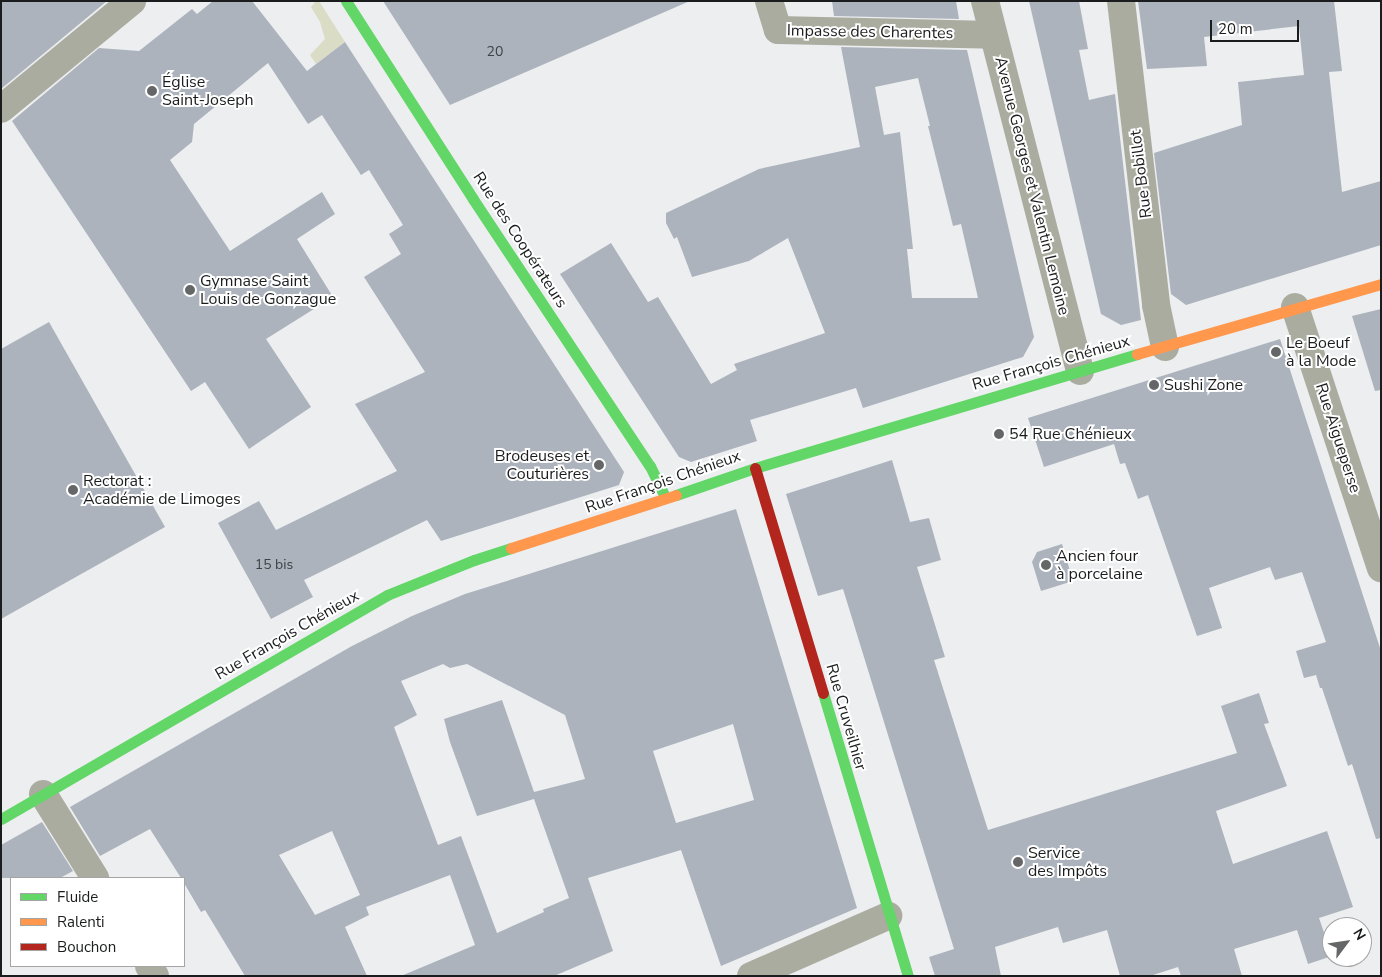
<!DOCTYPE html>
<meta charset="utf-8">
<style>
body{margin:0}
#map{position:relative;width:1382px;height:977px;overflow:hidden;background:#eceef0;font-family:"Nunito Sans",sans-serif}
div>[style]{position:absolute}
.green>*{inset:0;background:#dbdcc6}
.building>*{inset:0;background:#acb3bd}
.street>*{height:28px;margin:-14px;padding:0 14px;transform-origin:14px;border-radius:14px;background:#abaca0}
.fast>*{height:11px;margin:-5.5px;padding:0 5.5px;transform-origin:5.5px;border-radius:5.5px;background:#63d668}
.slow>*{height:11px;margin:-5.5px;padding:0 5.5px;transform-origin:5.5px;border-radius:5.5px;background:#ff974d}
.jam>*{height:11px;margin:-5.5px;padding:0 5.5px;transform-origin:5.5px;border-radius:5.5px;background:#b3261e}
.dots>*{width:14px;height:14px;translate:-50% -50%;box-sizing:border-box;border:2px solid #fff;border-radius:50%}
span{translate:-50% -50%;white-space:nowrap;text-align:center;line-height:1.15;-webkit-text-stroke:4px #fff;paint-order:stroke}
.number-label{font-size:14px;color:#3f4245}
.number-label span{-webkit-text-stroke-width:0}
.street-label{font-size:16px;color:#1b1c1d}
.poi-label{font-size:16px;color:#1b1c1d}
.left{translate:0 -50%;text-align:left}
.right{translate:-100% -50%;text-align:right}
.frame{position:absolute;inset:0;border:2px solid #1b1c1d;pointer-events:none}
.legend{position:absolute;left:10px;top:877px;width:175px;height:90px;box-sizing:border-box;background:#fff;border:1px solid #a4a4a5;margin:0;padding:6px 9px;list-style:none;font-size:15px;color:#1b1c1d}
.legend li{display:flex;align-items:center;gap:10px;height:25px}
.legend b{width:25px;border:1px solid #a4a4a5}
.north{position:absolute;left:1322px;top:917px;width:50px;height:50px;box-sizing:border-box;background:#fff;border:1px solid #a4a4a5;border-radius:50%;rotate:59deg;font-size:14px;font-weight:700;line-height:20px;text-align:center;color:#1b1c1d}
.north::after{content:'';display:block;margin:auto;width:18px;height:22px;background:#646667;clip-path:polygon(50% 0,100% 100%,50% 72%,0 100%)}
.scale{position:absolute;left:1210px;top:20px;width:89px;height:22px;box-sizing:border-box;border:2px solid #1b1c1d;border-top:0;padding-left:6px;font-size:15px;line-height:18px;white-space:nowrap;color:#1b1c1d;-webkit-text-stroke:4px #fff;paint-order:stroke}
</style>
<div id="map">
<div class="green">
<div style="clip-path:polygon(316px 1px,319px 1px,345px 42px,316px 64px,310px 55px,325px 39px,320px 22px,311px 7px)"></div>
</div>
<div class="building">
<div style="clip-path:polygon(1px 1px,107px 1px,1px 89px)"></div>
<div style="clip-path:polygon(213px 1px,252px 1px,307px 71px,345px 42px,624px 472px,619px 485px,441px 541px,427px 520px,304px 580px,313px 597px,271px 619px,218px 523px,259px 501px,276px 530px,397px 471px,355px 404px,425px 372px,364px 277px,401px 254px,389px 234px,403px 225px,369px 170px,361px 175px,322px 115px,308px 124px,268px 63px,194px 124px,192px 142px,170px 160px,230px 251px,322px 192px,335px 214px,297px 239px,333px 297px,266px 339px,311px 407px,249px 449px,205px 382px,191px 391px,12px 121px,99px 48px,139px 51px,192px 9px,197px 14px)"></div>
<div style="clip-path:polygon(383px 1px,690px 1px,450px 105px)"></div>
<div style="clip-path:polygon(832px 1px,956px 1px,959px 19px,834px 16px)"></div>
<div style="clip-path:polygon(1029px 1px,1079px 1px,1088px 49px,1079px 50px,1089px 100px,1115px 94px,1141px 320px,1121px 325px,1101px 314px)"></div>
<div style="clip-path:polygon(1138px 1px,1334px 1px,1342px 71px,1329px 72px,1342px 192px,1381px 181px,1381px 245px,1186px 305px,1171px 294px,1154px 153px,1242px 125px,1238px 82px,1304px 75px,1299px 26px,1204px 37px,1207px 66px,1147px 69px)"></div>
<div style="clip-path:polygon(evenodd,841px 47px,967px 50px,1034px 337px,1023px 357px,863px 408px,856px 388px,750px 420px,757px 441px,691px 462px,679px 457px,560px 274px,611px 243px,648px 302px,658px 297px,711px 384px,737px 370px,734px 364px,825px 333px,788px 238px,749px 261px,692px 277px,677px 237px,674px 239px,666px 223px,666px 213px,759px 169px,860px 147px,841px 47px,918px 78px,930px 126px,928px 126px,953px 226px,961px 224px,978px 298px,912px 298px,907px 249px,913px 249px,900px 132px,884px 135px,875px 87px,918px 78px)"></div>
<div style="clip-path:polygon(1381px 309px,1381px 390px,1375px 391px,1352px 316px)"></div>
<div style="clip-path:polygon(49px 322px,165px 527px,1px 619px,1px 349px)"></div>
<div style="clip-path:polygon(1280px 339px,1381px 651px,1381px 838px,1376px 839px,1352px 764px,1348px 766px,1322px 688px,1320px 688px,1316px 675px,1304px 678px,1296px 651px,1326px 642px,1302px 572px,1275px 580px,1270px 567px,1209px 588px,1222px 628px,1197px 636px,1148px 495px,1138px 499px,1125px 463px,1120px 464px,1114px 444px,1044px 467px,1028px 418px)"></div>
<div style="clip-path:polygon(892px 460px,910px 522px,929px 518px,941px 560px,917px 567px,945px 657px,934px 660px,988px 830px,1237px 753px,1221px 706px,1259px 693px,1269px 723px,1264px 724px,1287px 786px,1216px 811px,1233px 864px,1327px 831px,1353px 907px,1319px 918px,1332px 956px,1308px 964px,1297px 930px,1234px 949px,1242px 976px,1181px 976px,1178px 967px,1150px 976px,1120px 976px,1107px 930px,1063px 943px,1058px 927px,995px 947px,1001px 976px,935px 976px,929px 957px,954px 949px,843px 589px,818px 596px,786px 494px)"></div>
<div style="clip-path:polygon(evenodd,736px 509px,857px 908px,721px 966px,681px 850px,588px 878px,613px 951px,554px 976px,401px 976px,475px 945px,450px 875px,366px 907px,369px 915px,345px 927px,367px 976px,245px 976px,205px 910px,201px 912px,184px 883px,184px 878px,181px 878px,150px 829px,100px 856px,70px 807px,352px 646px,412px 616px,465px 594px,736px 509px,443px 664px,450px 668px,467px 664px,565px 715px,585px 779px,534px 792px,502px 700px,444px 719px,450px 742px,477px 816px,534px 799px,569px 898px,543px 909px,544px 912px,497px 933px,461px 836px,438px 845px,394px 727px,417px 715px,401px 681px,443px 664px,736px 509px,733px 724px,754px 800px,676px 823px,653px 751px,733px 724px,736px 509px,332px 831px,360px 895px,315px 915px,279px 855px,332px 831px)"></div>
<div style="clip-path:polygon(1062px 544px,1073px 581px,1041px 591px,1032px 562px,1037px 552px)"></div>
<div style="clip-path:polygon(42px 822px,73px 871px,60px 878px,1px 878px,1px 845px)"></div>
</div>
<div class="street">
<div style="left:769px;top:1px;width:30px;rotate:73deg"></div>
<div style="left:778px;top:30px;width:215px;rotate:1.3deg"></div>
<div style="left:985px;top:1px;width:382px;rotate:75.6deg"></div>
<div style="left:1121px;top:1px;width:306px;rotate:83.4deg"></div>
<div style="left:1156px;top:305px;width:43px;rotate:77.9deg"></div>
<div style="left:1px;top:109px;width:170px;rotate:-39.5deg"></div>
<div style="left:1295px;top:307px;width:275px;rotate:71.8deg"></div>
<div style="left:43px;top:794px;width:99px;rotate:58.2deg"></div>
<div style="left:149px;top:966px;width:12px;rotate:59deg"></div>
<div style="left:751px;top:976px;width:150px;rotate:-23.7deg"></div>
</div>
<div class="fast">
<div style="left:346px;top:1px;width:235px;rotate:57.3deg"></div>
<div style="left:473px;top:199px;width:320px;rotate:56.5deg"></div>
<div style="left:650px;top:466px;width:34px;rotate:64deg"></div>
<div style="left:676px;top:495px;width:83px;rotate:-18.9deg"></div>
<div style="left:755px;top:468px;width:399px;rotate:-16.6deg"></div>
<div style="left:823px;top:693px;width:295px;rotate:73.3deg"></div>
<div style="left:1px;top:819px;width:446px;rotate:-30.1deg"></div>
<div style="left:387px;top:595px;width:94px;rotate:-21.9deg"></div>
<div style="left:474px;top:560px;width:39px;rotate:-18deg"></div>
</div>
<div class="slow">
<div style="left:1137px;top:354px;width:254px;rotate:-16deg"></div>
<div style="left:511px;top:548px;width:173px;rotate:-17.8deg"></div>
</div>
<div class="jam">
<div style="left:755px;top:468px;width:235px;rotate:73.2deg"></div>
</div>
<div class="dots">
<div style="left:152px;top:91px;background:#646667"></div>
<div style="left:190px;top:290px;background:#646667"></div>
<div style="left:1276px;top:352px;background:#646667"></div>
<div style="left:1154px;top:385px;background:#646667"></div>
<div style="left:999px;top:434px;background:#646667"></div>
<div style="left:599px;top:465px;background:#646667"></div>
<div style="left:73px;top:490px;background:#646667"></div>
<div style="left:1046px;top:565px;background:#646667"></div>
<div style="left:1018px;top:862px;background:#646667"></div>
</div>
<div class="number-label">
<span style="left:495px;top:52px">20</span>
<span style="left:274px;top:565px">15 bis</span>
</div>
<div class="street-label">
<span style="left:870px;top:32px;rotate:1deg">Impasse des Charentes</span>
<span style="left:1141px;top:174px;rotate:-97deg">Rue Bobillot</span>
<span style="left:1032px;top:186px;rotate:76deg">Avenue Georges et Valentin Lemoine</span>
<span style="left:520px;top:240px;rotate:57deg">Rue des Coopérateurs</span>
<span style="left:1051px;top:363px;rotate:-16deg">Rue François Chénieux</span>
<span style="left:1338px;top:438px;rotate:72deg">Rue Aigueperse</span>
<span style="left:663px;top:482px;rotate:-19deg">Rue François Chénieux</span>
<span style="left:287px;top:635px;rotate:-30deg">Rue François Chénieux</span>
<span style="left:846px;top:717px;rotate:74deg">Rue Cruveilhier</span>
</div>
<div class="poi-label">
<span class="left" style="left:162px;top:91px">Église<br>Saint-Joseph</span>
<span class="left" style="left:200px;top:290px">Gymnase Saint<br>Louis de Gonzague</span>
<span class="left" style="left:1286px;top:352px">Le Boeuf<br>à la Mode</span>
<span class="left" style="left:1164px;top:385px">Sushi Zone</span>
<span class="left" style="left:1009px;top:434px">54 Rue Chénieux</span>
<span class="right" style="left:589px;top:465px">Brodeuses et<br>Couturières</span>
<span class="left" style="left:83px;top:490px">Rectorat :<br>Académie de Limoges</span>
<span class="left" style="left:1056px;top:565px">Ancien four<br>à porcelaine</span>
<span class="left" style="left:1028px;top:862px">Service<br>des Impôts</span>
</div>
<div class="frame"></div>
<ul class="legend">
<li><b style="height:6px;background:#63d668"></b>Fluide</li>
<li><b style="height:6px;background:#ff974d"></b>Ralenti</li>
<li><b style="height:6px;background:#b3261e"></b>Bouchon</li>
</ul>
<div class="north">N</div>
<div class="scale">20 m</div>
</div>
